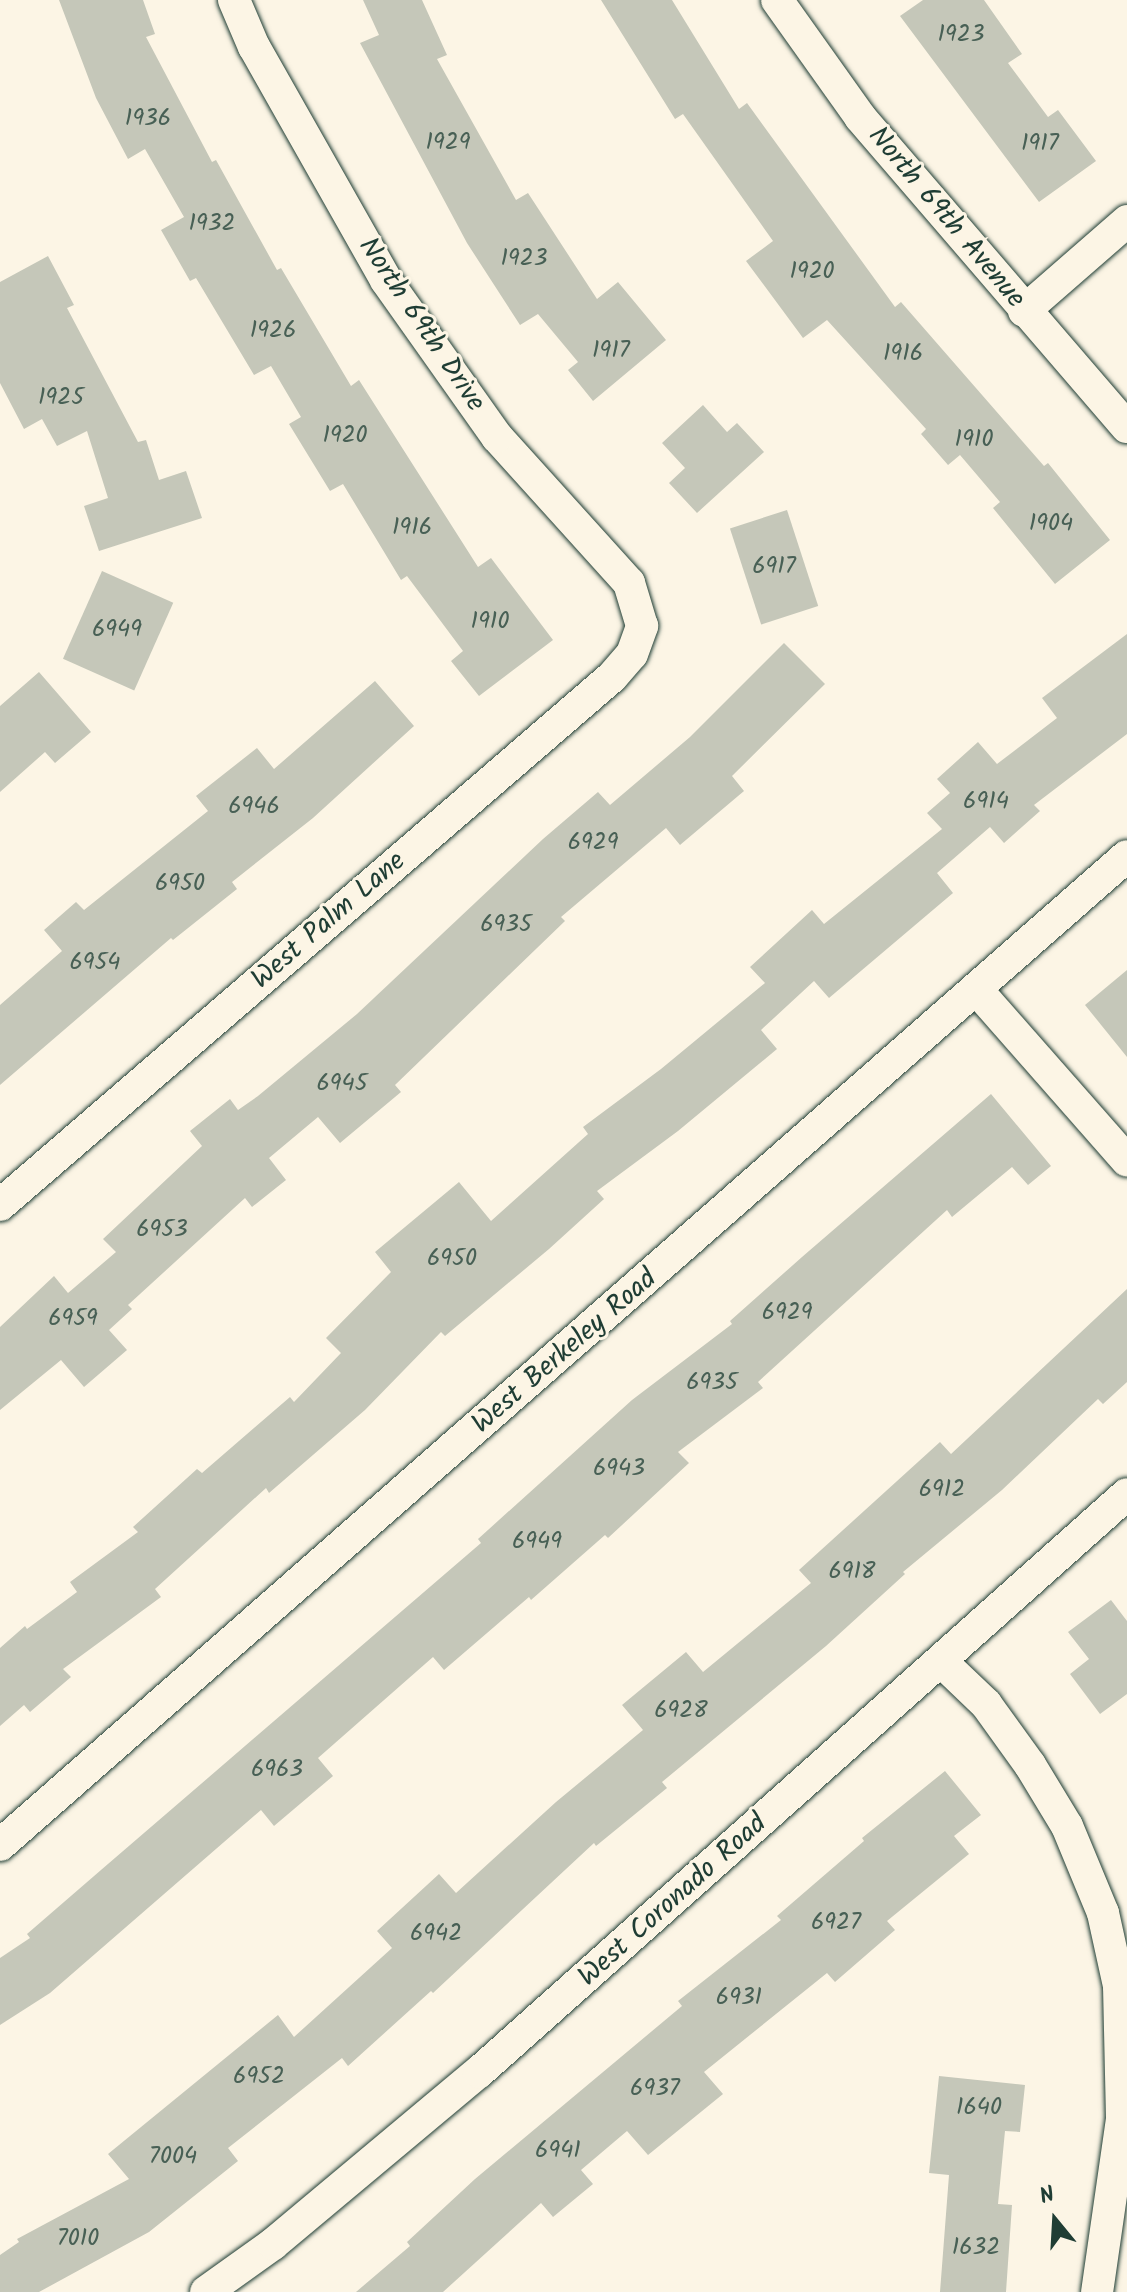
<!DOCTYPE html>
<style>
body{margin:0}
#map{position:relative;width:1127px;height:2292px;overflow:hidden;background:#fcf5e5;font-family:Kalam,sans-serif}
div>[style]{position:absolute}
.building>*{inset:0;background:#c5c7b9;transform-origin:0 0}
.roads{filter:drop-shadow(0 0 2px #1f3d34) drop-shadow(0 0 2px #1f3d34)}
.minor>*{height:32px;margin:-16px;padding:0 16px;transform-origin:16px;border-radius:16px;background:#fcf5e5}
span{translate:-50% -50%;white-space:nowrap;text-align:center;line-height:1.15;-webkit-text-stroke:6px #fcf5e5;paint-order:stroke}
.number-label{font-size:24px;color:#486055}
.number-label span{-webkit-text-stroke-width:0}
.street-label{font-size:28px;color:#1f3d34}
.north{position:absolute;left:1015px;top:2180px;width:80px;height:80px;-webkit-text-stroke:6px #fcf5e5;paint-order:stroke;rotate:342deg;font-size:22px;font-weight:700;line-height:32px;text-align:center;color:#1f3d34}
.north::after{content:'';display:block;margin:auto;width:28px;height:36px;background:#1f3d34;clip-path:polygon(50% 0,100% 100%,50% 72%,0 100%)}
</style>
<div id="map">
<div class="building">
<div style="clip-path:polygon(59px 0,143px 0,155px 34px,146px 37px,212px 162px,216px 160px,277px 270px,281px 268px,351px 386px,359px 380px,478px 567px,491px 558px,553px 640px,479px 696px,451px 661px,463px 651px,407px 576px,401px 580px,343px 484px,330px 491px,289px 424px,301px 417px,271px 366px,254px 375px,196px 278px,190px 281px,161px 230px,184px 217px,145px 149px,128px 159px,96px 98px)"></div>
<div style="clip-path:polygon(363px 0,422px 0,447px 55px,437px 59px,516px 200px,528px 193px,597px 299px,618px 282px,666px 340px,593px 401px,568px 370px,578px 362px,538px 314px,520px 325px,467px 243px,360px 43px,379px 35px)"></div>
<div style="clip-path:polygon(601px 0,672px 0,739px 109px,747px 103px,895px 307px,901px 302px,1044px 466px,1048px 463px,1110px 540px,1055px 584px,993px 508px,1000px 502px,960px 455px,948px 465px,921px 434px,926px 429px,827px 320px,803px 338px,746px 261px,773px 241px,683px 114px,675px 119px)"></div>
<div style="clip-path:polygon(923px 0,984px 0,1022px 54px,1008px 63px,1048px 117px,1058px 110px,1096px 161px,1039px 202px,900px 16px)"></div>
<div style="clip-path:polygon(48px 256px,74px 305px,67px 308px,138px 442px,146px 440px,159px 480px,186px 471px,202px 518px,99px 551px,84px 506px,108px 498px,87px 431px,57px 446px,42px 419px,24px 429px,0 383px,0 282px)"></div>
<div style="clip-path:polygon(703px 405px,727px 432px,737px 423px,764px 452px,697px 513px,669px 483px,685px 468px,662px 443px)"></div>
<div style="left:787px;top:510px;width:101px;height:60px;rotate:72deg"></div>
<div style="left:102px;top:571px;width:78px;height:96px;rotate:24deg"></div>
<div style="clip-path:polygon(1127px 634px,1127px 734px,1034px 805px,1040px 811px,1004px 843px,990px 827px,937px 873px,953px 893px,829px 998px,814px 981px,761px 1030px,777px 1049px,678px 1131px,597px 1191px,604px 1199px,549px 1249px,445px 1336px,441px 1332px,365px 1410px,269px 1493px,266px 1488px,155px 1589px,161px 1597px,63px 1669px,71px 1677px,30px 1712px,24px 1705px,0 1726px,0 1648px,25px 1626px,27px 1629px,77px 1592px,70px 1582px,138px 1532px,133px 1527px,197px 1469px,202px 1473px,290px 1397px,294px 1402px,341px 1353px,326px 1338px,391px 1272px,375px 1252px,459px 1182px,491px 1221px,588px 1134px,583px 1127px,661px 1069px,765px 983px,750px 967px,812px 910px,824px 924px,942px 829px,927px 813px,950px 793px,937px 779px,978px 742px,997px 764px,1057px 718px,1042px 698px)"></div>
<div style="clip-path:polygon(784px 643px,825px 684px,732px 776px,744px 791px,680px 845px,666px 828px,561px 917px,565px 921px,395px 1085px,401px 1092px,340px 1143px,318px 1117px,269px 1158px,286px 1180px,252px 1207px,245px 1198px,128px 1305px,132px 1309px,109px 1330px,127px 1350px,84px 1387px,61px 1360px,0 1410px,0 1327px,54px 1276px,68px 1293px,116px 1252px,103px 1239px,202px 1146px,190px 1131px,230px 1099px,238px 1110px,258px 1096px,357px 1014px,543px 839px,598px 792px,610px 805px,690px 737px)"></div>
<div style="clip-path:polygon(39px 672px,91px 732px,55px 763px,45px 752px,0 792px,0 706px)"></div>
<div style="clip-path:polygon(375px 681px,414px 726px,313px 818px,232px 882px,237px 889px,173px 940px,171px 938px,0 1085px,0 1005px,62px 951px,44px 930px,76px 902px,84px 910px,208px 811px,196px 796px,257px 748px,274px 769px)"></div>
<div style="clip-path:polygon(1127px 970px,1127px 1057px,1085px 1005px)"></div>
<div style="clip-path:polygon(991px 1094px,1051px 1166px,1028px 1185px,1012px 1167px,952px 1217px,947px 1210px,758px 1382px,763px 1388px,678px 1452px,689px 1463px,608px 1538px,605px 1535px,531px 1600px,529px 1597px,444px 1670px,433px 1657px,318px 1758px,333px 1776px,274px 1826px,261px 1810px,50px 1993px,0 2025px,0 1958px,30px 1938px,27px 1934px,101px 1870px,481px 1543px,478px 1539px,632px 1400px,732px 1324px,730px 1321px,802px 1257px)"></div>
<div style="clip-path:polygon(1127px 1289px,1127px 1382px,1103px 1404px,1098px 1399px,1002px 1490px,903px 1572px,905px 1574px,826px 1646px,662px 1782px,667px 1788px,596px 1846px,594px 1843px,433px 1993px,431px 1991px,348px 2066px,342px 2058px,228px 2148px,238px 2161px,149px 2232px,39px 2292px,0 2292px,0 2255px,19px 2242px,17px 2239px,129px 2179px,108px 2154px,278px 2015px,294px 2037px,392px 1948px,377px 1931px,439px 1874px,456px 1893px,556px 1802px,643px 1730px,622px 1705px,686px 1652px,703px 1672px,811px 1583px,799px 1570px,940px 1442px,951px 1454px)"></div>
<div style="clip-path:polygon(1111px 1600px,1127px 1621px,1127px 1694px,1100px 1714px,1070px 1674px,1089px 1659px,1068px 1632px)"></div>
<div style="clip-path:polygon(945px 1771px,981px 1815px,954px 1836px,969px 1854px,887px 1921px,895px 1930px,835px 1982px,827px 1973px,704px 2072px,723px 2094px,648px 2155px,627px 2131px,581px 2170px,593px 2184px,553px 2217px,541px 2203px,443px 2292px,356px 2292px,410px 2246px,407px 2242px,475px 2179px,682px 2006px,678px 2001px,781px 1920px,777px 1916px,864px 1841px,862px 1838px)"></div>
<div style="clip-path:polygon(939px 2076px,1025px 2085px,1020px 2132px,1005px 2131px,998px 2204px,1012px 2205px,1006px 2292px,940px 2292px,949px 2175px,929px 2173px)"></div>
</div>
<div class="roads">
<div class="minor">
<div style="left:777px;top:0;width:143px;rotate:54.6deg"></div>
<div style="left:860px;top:117px;width:409px;rotate:49.3deg"></div>
<div style="left:1024px;top:311px;width:137px;rotate:-41.1deg"></div>
<div style="left:977px;top:990px;width:227px;rotate:48.7deg"></div>
<div style="left:0;top:1205px;width:808px;rotate:-40.79deg"></div>
<div style="left:612px;top:677px;width:30px;rotate:-49deg"></div>
<div style="left:632px;top:654px;width:30px;rotate:-70deg"></div>
<div style="left:642px;top:626px;width:45px;rotate:-106.8deg"></div>
<div style="left:629px;top:583px;width:197px;rotate:-132.1deg"></div>
<div style="left:497px;top:437px;width:192px;rotate:-125.3deg"></div>
<div style="left:386px;top:280px;width:268px;rotate:-119.5deg"></div>
<div style="left:254px;top:47px;width:51px;rotate:-113.1deg"></div>
<div style="left:942px;top:1662px;width:61px;rotate:43.7deg"></div>
<div style="left:986px;top:1704px;width:75px;rotate:54.2deg"></div>
<div style="left:1030px;top:1765px;width:71px;rotate:58.8deg"></div>
<div style="left:1067px;top:1826px;width:94px;rotate:67.5deg"></div>
<div style="left:1103px;top:1913px;width:75px;rotate:77.6deg"></div>
<div style="left:1119px;top:1986px;width:133px;rotate:88.7deg"></div>
<div style="left:1122px;top:2119px;width:175px;rotate:98.2deg"></div>
<div style="left:0;top:1845px;width:1499px;rotate:-41.27deg"></div>
<div style="left:206px;top:2292px;width:82px;rotate:-35.6deg"></div>
<div style="left:273px;top:2244px;width:268px;rotate:-39.9deg"></div>
<div style="left:479px;top:2072px;width:868px;rotate:-41.73deg"></div>
</div>
</div>
<div class="number-label">
<span style="left:961px;top:35px">1923</span>
<span style="left:148px;top:119px">1936</span>
<span style="left:448px;top:143px">1929</span>
<span style="left:1040px;top:144px">1917</span>
<span style="left:212px;top:224px">1932</span>
<span style="left:524px;top:259px">1923</span>
<span style="left:812px;top:272px">1920</span>
<span style="left:273px;top:331px">1926</span>
<span style="left:611px;top:351px">1917</span>
<span style="left:903px;top:354px">1916</span>
<span style="left:61px;top:398px">1925</span>
<span style="left:345px;top:436px">1920</span>
<span style="left:974px;top:440px">1910</span>
<span style="left:1051px;top:524px">1904</span>
<span style="left:412px;top:528px">1916</span>
<span style="left:774px;top:567px">6917</span>
<span style="left:490px;top:622px">1910</span>
<span style="left:117px;top:630px">6949</span>
<span style="left:986px;top:802px">6914</span>
<span style="left:254px;top:807px">6946</span>
<span style="left:593px;top:843px">6929</span>
<span style="left:180px;top:884px">6950</span>
<span style="left:506px;top:925px">6935</span>
<span style="left:95px;top:963px">6954</span>
<span style="left:342px;top:1084px">6945</span>
<span style="left:162px;top:1230px">6953</span>
<span style="left:452px;top:1259px">6950</span>
<span style="left:787px;top:1313px">6929</span>
<span style="left:73px;top:1319px">6959</span>
<span style="left:712px;top:1383px">6935</span>
<span style="left:619px;top:1469px">6943</span>
<span style="left:942px;top:1490px">6912</span>
<span style="left:537px;top:1542px">6949</span>
<span style="left:852px;top:1572px">6918</span>
<span style="left:681px;top:1711px">6928</span>
<span style="left:277px;top:1770px">6963</span>
<span style="left:836px;top:1923px">6927</span>
<span style="left:436px;top:1934px">6942</span>
<span style="left:739px;top:1998px">6931</span>
<span style="left:259px;top:2077px">6952</span>
<span style="left:655px;top:2089px">6937</span>
<span style="left:979px;top:2108px">1640</span>
<span style="left:558px;top:2151px">6941</span>
<span style="left:173px;top:2157px">7004</span>
<span style="left:78px;top:2239px">7010</span>
<span style="left:976px;top:2248px">1632</span>
</div>
<div class="street-label">
<span style="left:946px;top:218px;rotate:50deg">North 69th Avenue</span>
<span style="left:421px;top:325px;rotate:56deg">North 69th Drive</span>
<span style="left:329px;top:921px;rotate:-41deg">West Palm Lane</span>
<span style="left:565px;top:1352px;rotate:-41deg">West Berkeley Road</span>
<span style="left:673px;top:1901px;rotate:-42deg">West Coronado Road</span>
</div>
<div class="north">N</div>
</div>
